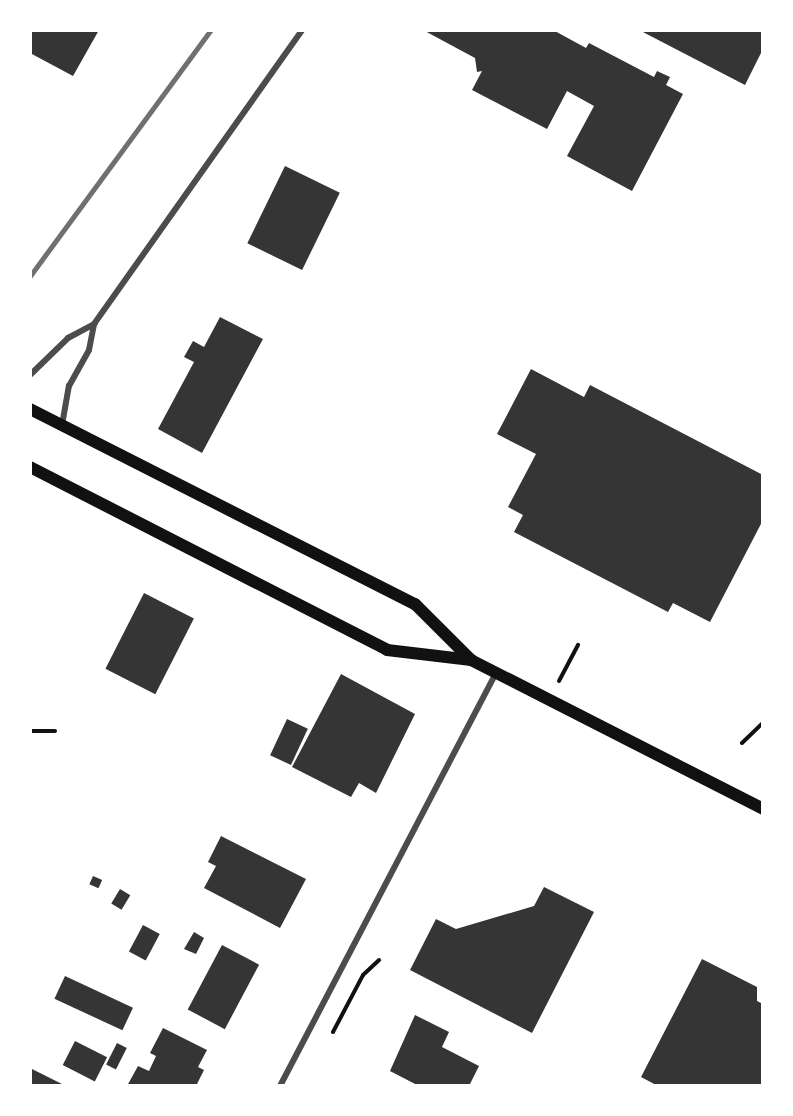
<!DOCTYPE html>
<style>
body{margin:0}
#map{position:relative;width:793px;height:1116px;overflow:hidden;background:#fff;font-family:Manrope,sans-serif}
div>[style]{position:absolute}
.building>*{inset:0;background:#353535;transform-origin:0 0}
.path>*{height:4px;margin:-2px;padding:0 2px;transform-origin:2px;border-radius:2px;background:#111}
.minor>*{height:6px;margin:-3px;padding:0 3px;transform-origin:3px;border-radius:3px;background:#4c4c4c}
.secondary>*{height:12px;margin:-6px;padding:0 6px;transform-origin:6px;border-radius:6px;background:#111}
.rail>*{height:4.5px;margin:-2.25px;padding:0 2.25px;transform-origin:2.25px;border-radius:2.25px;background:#707070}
span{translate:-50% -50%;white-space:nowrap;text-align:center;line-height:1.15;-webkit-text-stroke:4.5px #fff;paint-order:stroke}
.frame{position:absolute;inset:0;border:32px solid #fff;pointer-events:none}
</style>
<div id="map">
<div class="building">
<div style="clip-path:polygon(30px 30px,99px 30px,73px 76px,30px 53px)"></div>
<div style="clip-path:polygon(423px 30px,553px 30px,586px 48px,589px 43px,654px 77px,657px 71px,670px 77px,666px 85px,683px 94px,632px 191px,567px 156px,594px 106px,567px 91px,547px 129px,472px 90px,482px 71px,477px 72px,475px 58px)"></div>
<div style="clip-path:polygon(639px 30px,763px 30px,763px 49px,745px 85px)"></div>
<div style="left:285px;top:166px;width:61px;height:86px;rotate:26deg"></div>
<div style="clip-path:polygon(220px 317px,263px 339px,202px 453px,158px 429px,194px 362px,184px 357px,193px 341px,204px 347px)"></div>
<div style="clip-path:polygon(531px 369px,584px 397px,590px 385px,763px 475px,763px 520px,710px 622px,673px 603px,668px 612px,514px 532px,523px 515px,508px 507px,536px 454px,497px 434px)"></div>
<div style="left:144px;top:593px;width:56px;height:85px;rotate:27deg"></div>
<div style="clip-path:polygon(341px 674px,415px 714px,376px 793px,359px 783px,351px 797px,292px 767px)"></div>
<div style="left:287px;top:719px;width:23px;height:40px;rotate:25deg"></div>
<div style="clip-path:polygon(221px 836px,306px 879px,280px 928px,204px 888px,216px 866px,208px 862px)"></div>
<div style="left:93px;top:876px;width:10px;height:9px;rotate:24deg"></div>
<div style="clip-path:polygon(544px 887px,594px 912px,532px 1033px,410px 970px,436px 919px,456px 929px,534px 906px)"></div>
<div style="left:120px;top:889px;width:12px;height:17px;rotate:31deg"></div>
<div style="left:143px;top:925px;width:19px;height:30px;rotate:28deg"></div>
<div style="clip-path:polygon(194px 932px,204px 938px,196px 954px,184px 949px)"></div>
<div style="left:222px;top:945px;width:42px;height:73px;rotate:28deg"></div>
<div style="clip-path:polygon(702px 959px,757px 987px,757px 1001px,763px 1004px,763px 1086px,658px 1086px,641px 1077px)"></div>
<div style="left:65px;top:976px;width:75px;height:25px;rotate:25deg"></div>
<div style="clip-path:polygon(415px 1015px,449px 1032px,442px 1047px,479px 1066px,469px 1086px,419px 1086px,390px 1071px)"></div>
<div style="clip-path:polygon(163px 1028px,207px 1050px,198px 1067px,204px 1070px,196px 1086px,127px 1086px,138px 1066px,149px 1071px,156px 1056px,150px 1053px)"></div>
<div style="left:75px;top:1041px;width:36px;height:27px;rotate:27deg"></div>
<div style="left:117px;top:1043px;width:11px;height:24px;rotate:27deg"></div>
<div style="clip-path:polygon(30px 1068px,66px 1086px,30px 1086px)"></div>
</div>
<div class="path">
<div style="left:559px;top:681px;width:41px;rotate:-62.2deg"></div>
<div style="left:30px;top:731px;width:25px"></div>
<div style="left:742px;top:743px;width:29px;rotate:-44deg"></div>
<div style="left:333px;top:1032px;width:64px;rotate:-62.2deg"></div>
<div style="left:363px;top:975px;width:22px;rotate:-43deg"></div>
</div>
<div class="minor">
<div style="left:30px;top:375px;width:53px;rotate:-44.2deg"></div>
<div style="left:68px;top:338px;width:30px;rotate:-28deg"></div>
<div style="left:62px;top:425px;width:40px;rotate:-80deg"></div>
<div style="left:69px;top:386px;width:41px;rotate:-60.9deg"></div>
<div style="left:89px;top:350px;width:26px;rotate:-79deg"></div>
<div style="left:94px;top:324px;width:360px;rotate:-54.7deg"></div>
<div style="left:280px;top:1086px;width:466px;rotate:-62.4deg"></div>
</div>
<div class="secondary">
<div style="left:30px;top:409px;width:432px;rotate:26.9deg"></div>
<div style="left:415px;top:604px;width:79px;rotate:45deg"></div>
<div style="left:471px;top:660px;width:328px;rotate:27deg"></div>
<div style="left:30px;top:467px;width:401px;rotate:27.1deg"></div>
<div style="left:387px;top:650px;width:85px;rotate:6.8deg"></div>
</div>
<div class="rail">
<div style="left:30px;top:276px;width:305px;rotate:-53.7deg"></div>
</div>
<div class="frame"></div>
</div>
